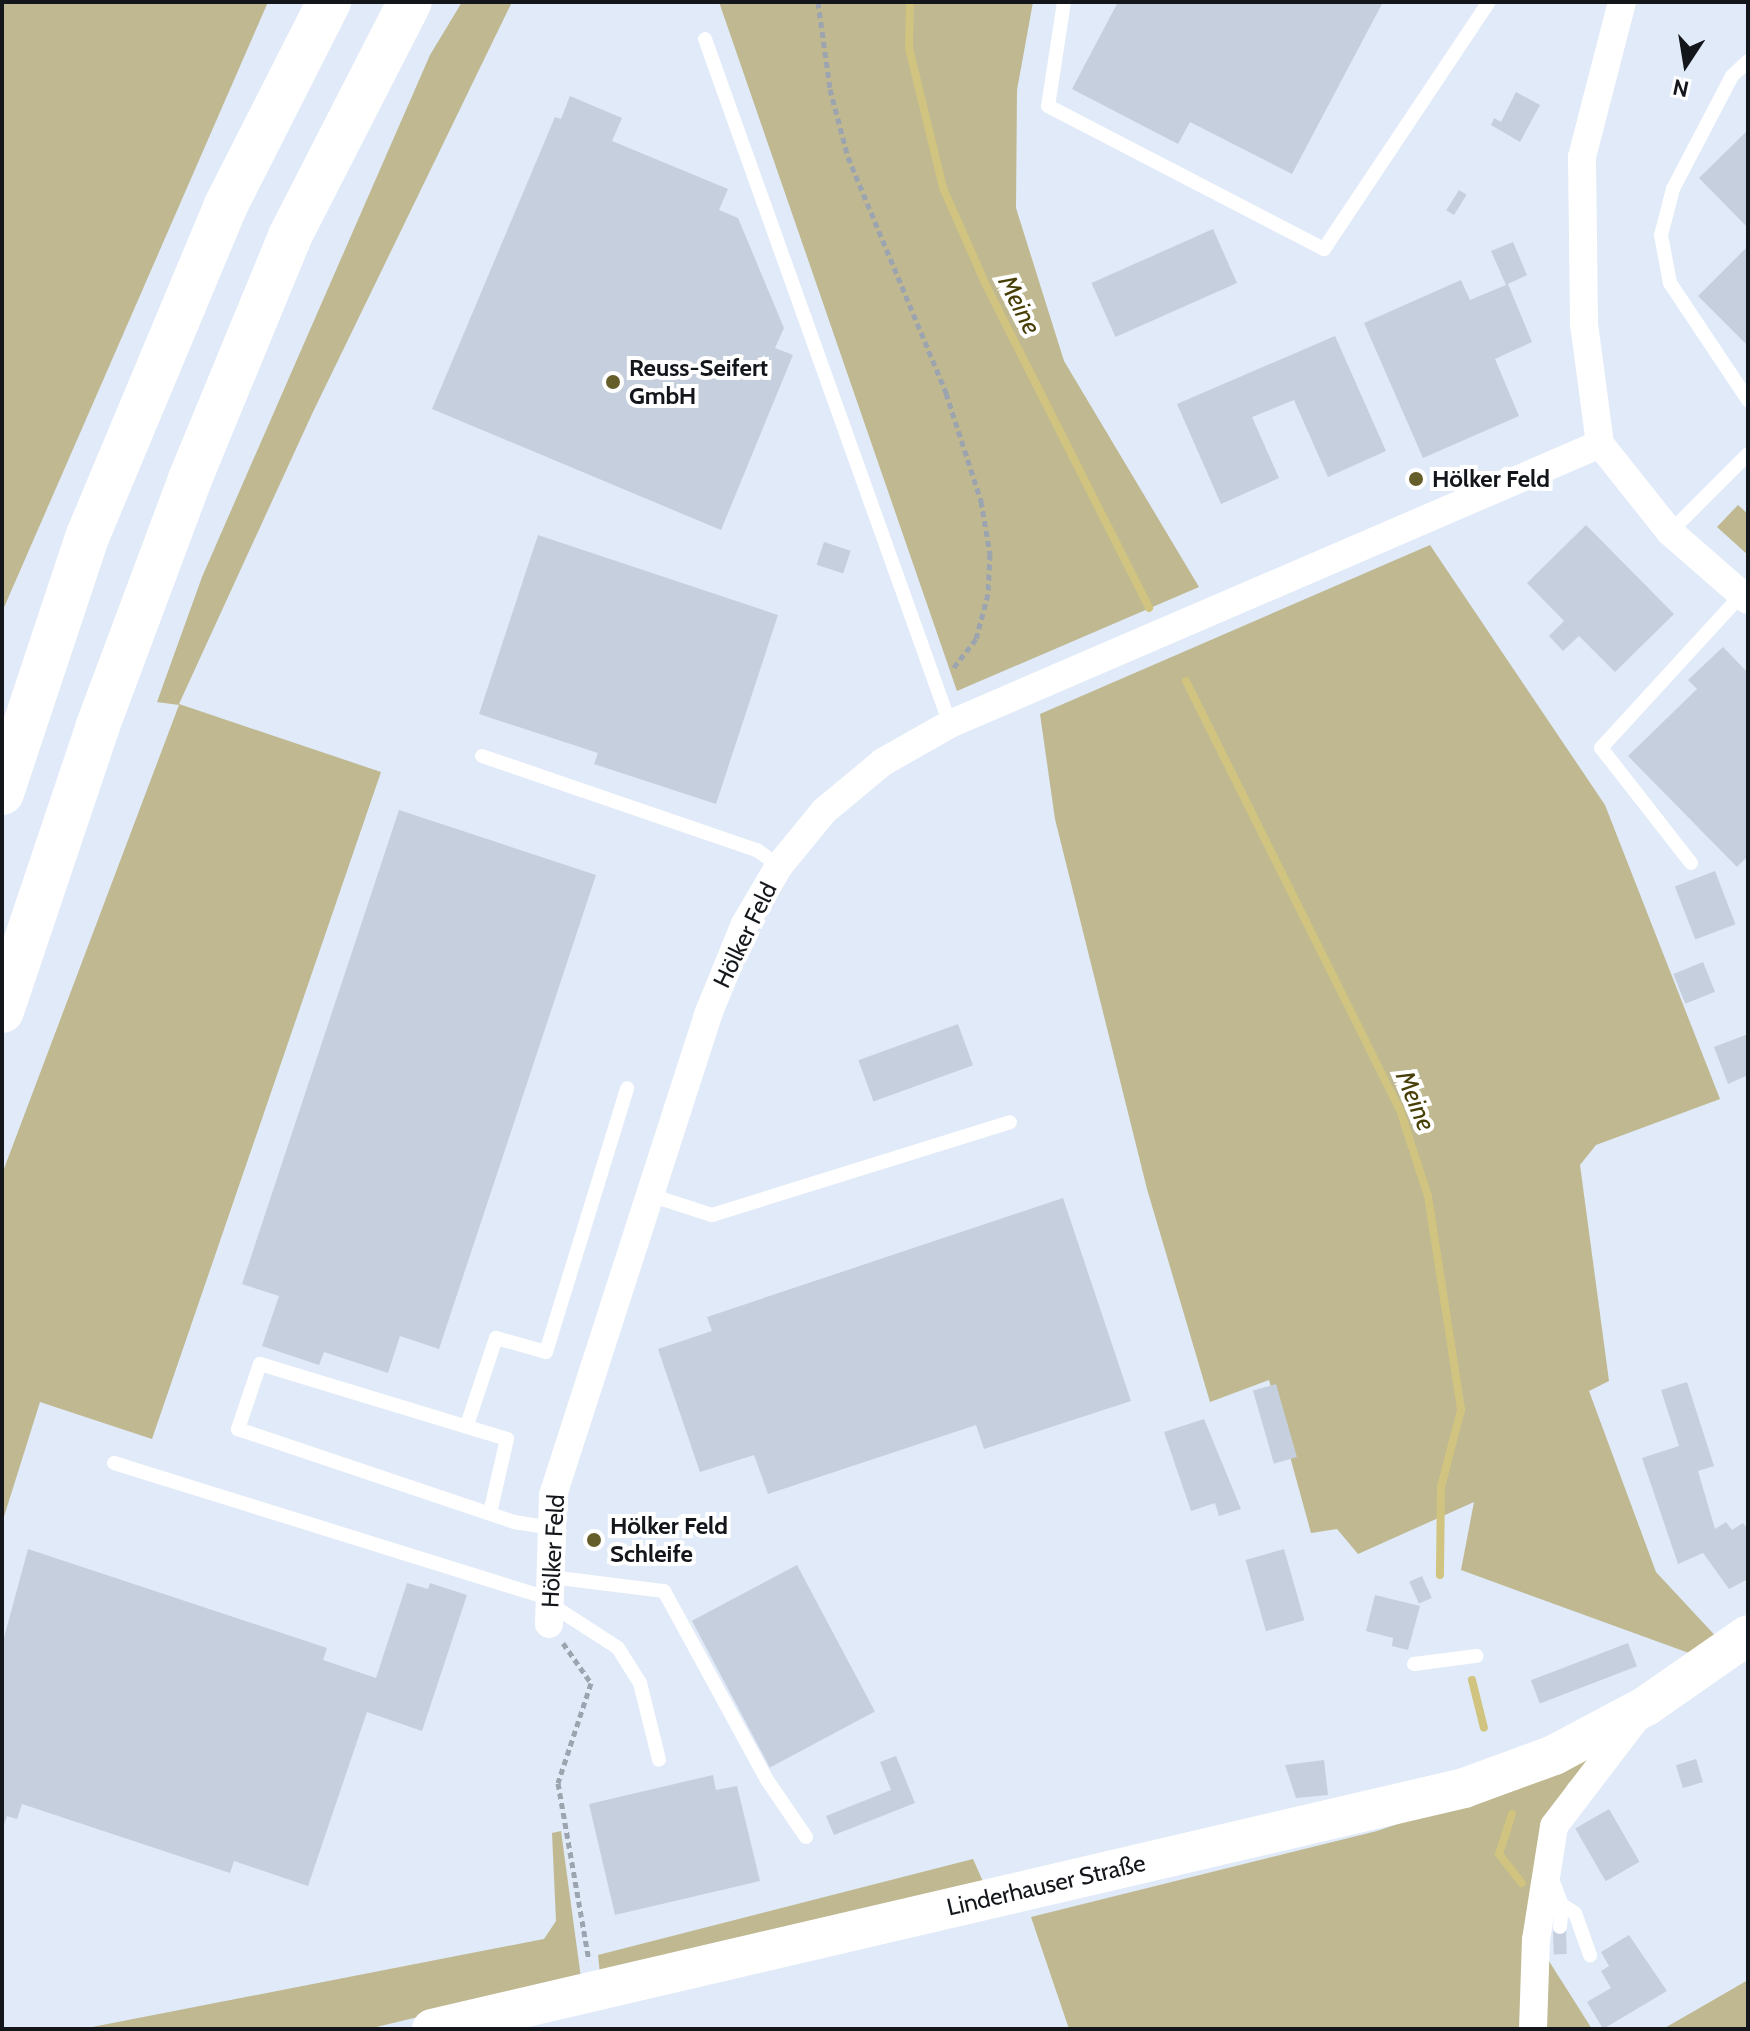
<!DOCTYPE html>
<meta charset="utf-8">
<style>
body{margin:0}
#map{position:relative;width:1750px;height:2031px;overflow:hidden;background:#e0eaf8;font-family:Cabin,sans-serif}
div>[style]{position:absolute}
.green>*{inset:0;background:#bfb890}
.stream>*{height:8px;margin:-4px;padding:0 4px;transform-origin:4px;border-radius:4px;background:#d0c480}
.building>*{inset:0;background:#c6cfdd;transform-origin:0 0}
.path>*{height:5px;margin-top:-2.5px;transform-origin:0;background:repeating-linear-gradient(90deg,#9ca4af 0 6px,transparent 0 10px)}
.service>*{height:14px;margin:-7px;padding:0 7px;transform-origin:7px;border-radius:7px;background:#fff}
.minor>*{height:28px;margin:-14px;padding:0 14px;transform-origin:14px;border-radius:14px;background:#fff}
.secondary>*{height:40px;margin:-20px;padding:0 20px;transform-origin:20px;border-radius:20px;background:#fff}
.motorway>*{height:44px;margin:-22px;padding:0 22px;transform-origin:22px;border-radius:22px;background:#fff}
.dots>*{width:22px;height:22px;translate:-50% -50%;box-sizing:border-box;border:4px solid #fff;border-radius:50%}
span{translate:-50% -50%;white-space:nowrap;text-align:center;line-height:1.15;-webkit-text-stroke:8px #fff;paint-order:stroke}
.poi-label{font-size:24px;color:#13161b;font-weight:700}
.left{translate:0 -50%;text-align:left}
.street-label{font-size:24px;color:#13161b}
.water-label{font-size:26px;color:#483f07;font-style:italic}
.frame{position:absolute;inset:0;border:4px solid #13161b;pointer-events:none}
.north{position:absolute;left:1646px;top:24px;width:80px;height:80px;-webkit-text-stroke:6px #fff;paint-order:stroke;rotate:192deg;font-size:22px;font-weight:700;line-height:32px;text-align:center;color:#13161b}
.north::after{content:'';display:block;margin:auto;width:28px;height:36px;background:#13161b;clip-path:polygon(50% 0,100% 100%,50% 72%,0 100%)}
</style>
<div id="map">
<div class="green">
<div style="clip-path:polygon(2px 2px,268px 2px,2px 612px)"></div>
<div style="clip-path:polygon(462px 2px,512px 2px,312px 414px,179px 704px,381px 772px,152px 1439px,40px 1402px,2px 1523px,2px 1174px,179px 705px,157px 702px,202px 577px,430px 55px)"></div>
<div style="clip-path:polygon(719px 2px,1033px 2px,1017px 90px,1016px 208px,1064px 361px,1199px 587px,957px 691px)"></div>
<div style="clip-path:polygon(1738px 505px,1748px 514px,1748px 555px,1717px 527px)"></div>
<div style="clip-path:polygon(1430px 545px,1605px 805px,1720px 1099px,1596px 1145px,1580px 1165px,1609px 1381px,1589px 1391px,1656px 1572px,1722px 1643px,1700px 1657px,1461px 1570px,1474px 1502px,1358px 1554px,1337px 1529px,1311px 1533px,1269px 1380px,1210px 1402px,1147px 1189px,1055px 819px,1040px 714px)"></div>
<div style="clip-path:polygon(1611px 1740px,1568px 1784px,1545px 1825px,1520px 2029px,1069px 2029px,1031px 1917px,1377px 1831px,1475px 1798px)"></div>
<div style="clip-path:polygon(561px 1831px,581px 1978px,368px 2029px,82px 2029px,544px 1939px,556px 1921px,552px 1833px)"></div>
<div style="clip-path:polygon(973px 1859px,985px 1886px,600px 1974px,598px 1955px)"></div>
<div style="clip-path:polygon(1547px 1958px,1592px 2029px,1545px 2029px)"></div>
<div style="clip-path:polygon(1748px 1980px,1748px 2029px,1663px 2029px)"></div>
</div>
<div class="stream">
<div style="left:910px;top:2px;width:46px;rotate:91.2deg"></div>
<div style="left:909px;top:48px;width:144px;rotate:76.3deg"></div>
<div style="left:943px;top:188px;width:104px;rotate:66.1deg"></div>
<div style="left:985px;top:283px;width:364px;rotate:63.2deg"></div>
<div style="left:1186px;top:681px;width:479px;rotate:63.5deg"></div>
<div style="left:1400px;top:1110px;width:90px;rotate:72deg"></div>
<div style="left:1428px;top:1196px;width:217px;rotate:81.2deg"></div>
<div style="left:1461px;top:1410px;width:80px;rotate:104.6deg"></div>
<div style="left:1441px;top:1487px;width:88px;rotate:90.7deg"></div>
<div style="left:1472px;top:1680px;width:49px;rotate:76deg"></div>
<div style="left:1512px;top:1814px;width:42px;rotate:108deg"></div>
<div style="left:1499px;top:1854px;width:37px;rotate:52deg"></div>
</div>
<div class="building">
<div style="clip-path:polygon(1118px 2px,1383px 2px,1292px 174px,1190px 122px,1178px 144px,1072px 89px)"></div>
<div style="clip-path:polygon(1516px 92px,1540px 105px,1520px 142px,1491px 125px,1494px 118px,1501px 122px)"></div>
<div style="clip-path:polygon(570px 96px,622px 118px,612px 141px,728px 189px,719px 210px,738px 218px,784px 328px,775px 348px,793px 355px,721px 530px,432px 409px,555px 117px,561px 119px)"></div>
<div style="clip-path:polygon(1748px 130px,1748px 228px,1699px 178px)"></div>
<div style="left:1459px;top:190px;width:9px;height:24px;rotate:32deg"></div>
<div style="left:1213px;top:229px;width:59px;height:133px;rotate:66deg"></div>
<div style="clip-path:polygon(1513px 242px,1527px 275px,1508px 284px,1532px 342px,1495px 359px,1519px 416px,1423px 458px,1364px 323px,1461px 280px,1470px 300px,1506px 285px,1491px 251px)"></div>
<div style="clip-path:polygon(1748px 246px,1748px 346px,1698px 296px)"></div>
<div style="clip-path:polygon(1335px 336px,1386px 451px,1328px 477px,1294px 400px,1252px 417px,1279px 478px,1221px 504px,1177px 404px)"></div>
<div style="clip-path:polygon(1586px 525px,1674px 614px,1615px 672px,1579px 636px,1563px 651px,1549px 636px,1564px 621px,1527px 583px)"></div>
<div style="clip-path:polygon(538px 535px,778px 615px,716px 804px,594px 764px,598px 753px,479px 714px)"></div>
<div style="left:824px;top:542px;width:28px;height:24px;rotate:18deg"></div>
<div style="clip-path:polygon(1723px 647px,1748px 673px,1748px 856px,1737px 867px,1628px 756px,1697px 689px,1688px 680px)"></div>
<div style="clip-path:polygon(399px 810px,596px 875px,439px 1349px,400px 1336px,388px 1373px,324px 1352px,319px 1365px,262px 1346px,279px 1296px,242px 1284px)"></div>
<div style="left:1715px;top:871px;width:57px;height:43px;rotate:69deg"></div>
<div style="left:1703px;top:962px;width:32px;height:32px;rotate:68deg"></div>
<div style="left:958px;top:1024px;width:44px;height:106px;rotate:70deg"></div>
<div style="clip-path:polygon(1748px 1034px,1748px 1075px,1728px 1084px,1714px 1047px)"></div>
<div style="clip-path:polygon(1063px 1198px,1131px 1401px,984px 1449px,976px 1425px,768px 1494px,754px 1455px,700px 1472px,658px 1349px,712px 1331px,707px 1317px)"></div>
<div style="clip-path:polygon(1687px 1382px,1714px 1466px,1698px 1471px,1715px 1529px,1726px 1522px,1732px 1530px,1743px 1523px,1748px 1530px,1748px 1579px,1729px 1589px,1703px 1553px,1678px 1564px,1642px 1458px,1679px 1446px,1661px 1390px)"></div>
<div style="left:1276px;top:1384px;width:76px;height:24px;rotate:74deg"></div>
<div style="clip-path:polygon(1204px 1419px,1241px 1509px,1219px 1516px,1215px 1503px,1191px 1511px,1164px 1432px)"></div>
<div style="clip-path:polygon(28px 1549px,327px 1648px,323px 1660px,376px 1678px,407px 1583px,428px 1589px,430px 1583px,467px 1595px,422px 1731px,367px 1712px,308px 1886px,234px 1861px,230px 1873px,22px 1804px,17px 1819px,7px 1816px,2px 1831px,2px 1645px)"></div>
<div style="left:1284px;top:1549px;width:74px;height:40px;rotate:74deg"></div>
<div style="left:797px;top:1565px;width:166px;height:119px;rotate:62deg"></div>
<div style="left:1422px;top:1576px;width:24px;height:14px;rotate:66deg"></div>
<div style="clip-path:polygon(1375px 1595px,1420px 1606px,1408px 1650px,1392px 1646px,1393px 1638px,1366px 1631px)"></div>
<div style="left:1628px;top:1643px;width:25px;height:104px;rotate:69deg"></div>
<div style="clip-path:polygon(896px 1756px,915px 1803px,834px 1835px,826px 1816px,891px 1790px,880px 1762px)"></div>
<div style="left:1696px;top:1759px;width:24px;height:21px;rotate:73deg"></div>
<div style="clip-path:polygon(1324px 1760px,1328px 1795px,1296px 1798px,1285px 1765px)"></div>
<div style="clip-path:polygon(713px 1775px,716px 1790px,737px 1786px,760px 1881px,615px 1915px,589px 1804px)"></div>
<div style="left:1609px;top:1809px;width:61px;height:39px;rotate:60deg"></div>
<div style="left:1566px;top:1931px;width:23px;height:13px;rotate:88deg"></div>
<div style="clip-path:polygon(1629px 1935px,1667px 1991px,1603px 2029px,1587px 2002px,1611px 1988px,1601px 1971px,1609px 1966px,1601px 1952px)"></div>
</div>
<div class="path">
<div style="left:818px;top:2px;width:88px;rotate:82.1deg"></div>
<div style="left:830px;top:89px;width:70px;rotate:75.2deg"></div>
<div style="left:848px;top:157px;width:256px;rotate:67.4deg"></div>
<div style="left:946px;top:393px;width:114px;rotate:72deg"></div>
<div style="left:981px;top:501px;width:54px;rotate:80.4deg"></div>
<div style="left:990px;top:554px;width:40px;rotate:92.9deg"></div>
<div style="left:988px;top:594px;width:47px;rotate:104.9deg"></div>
<div style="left:976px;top:639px;width:39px;rotate:128deg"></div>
<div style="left:563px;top:1643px;width:49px;rotate:55deg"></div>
<div style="left:591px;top:1683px;width:105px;rotate:108.3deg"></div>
<div style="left:558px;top:1783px;width:180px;rotate:80.1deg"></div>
</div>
<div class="service">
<div style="left:1064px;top:2px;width:105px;rotate:98.7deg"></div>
<div style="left:1048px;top:106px;width:311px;rotate:27.4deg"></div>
<div style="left:1324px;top:249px;width:297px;rotate:-56.3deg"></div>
<div style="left:705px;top:39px;width:727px;rotate:70.32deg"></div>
<div style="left:1748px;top:61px;width:22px;rotate:137deg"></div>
<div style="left:1732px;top:76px;width:127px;rotate:117.6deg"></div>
<div style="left:1673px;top:189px;width:48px;rotate:104.6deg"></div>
<div style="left:1661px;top:235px;width:49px;rotate:79.4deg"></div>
<div style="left:1670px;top:283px;width:141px;rotate:56.3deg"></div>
<div style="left:1670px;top:532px;width:110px;rotate:-45deg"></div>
<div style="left:482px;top:756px;width:291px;rotate:18.9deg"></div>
<div style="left:757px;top:850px;width:27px;rotate:36deg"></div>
<div style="left:1691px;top:863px;width:146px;rotate:-128deg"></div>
<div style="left:1601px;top:748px;width:209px;rotate:-47.5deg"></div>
<div style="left:650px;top:1195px;width:65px;rotate:17.9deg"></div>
<div style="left:712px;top:1215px;width:312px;rotate:-17.3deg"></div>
<div style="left:467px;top:1425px;width:92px;rotate:-71.6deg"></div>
<div style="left:496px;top:1338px;width:52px;rotate:15.6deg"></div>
<div style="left:546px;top:1352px;width:276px;rotate:-72.9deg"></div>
<div style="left:114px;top:1463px;width:457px;rotate:17.3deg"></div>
<div style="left:490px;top:1513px;width:76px;rotate:-77.1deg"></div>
<div style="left:507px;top:1439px;width:258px;rotate:-163.1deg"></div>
<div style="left:260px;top:1364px;width:69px;rotate:108.7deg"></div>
<div style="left:238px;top:1429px;width:291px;rotate:18.6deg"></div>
<div style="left:514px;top:1522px;width:38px;rotate:9deg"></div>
<div style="left:551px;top:1577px;width:114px;rotate:7.1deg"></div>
<div style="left:664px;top:1591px;width:215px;rotate:61.4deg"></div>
<div style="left:767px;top:1780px;width:69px;rotate:55.6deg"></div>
<div style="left:550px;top:1604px;width:81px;rotate:32.9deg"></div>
<div style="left:618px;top:1648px;width:41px;rotate:57.8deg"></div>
<div style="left:640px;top:1683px;width:79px;rotate:76.1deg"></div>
<div style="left:1414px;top:1664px;width:63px;rotate:-7.4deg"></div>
<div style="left:1552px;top:1879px;width:28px;rotate:69deg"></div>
<div style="left:1562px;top:1905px;width:15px;rotate:32deg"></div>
<div style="left:1575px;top:1913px;width:45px;rotate:70.3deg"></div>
<div style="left:1560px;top:1927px;width:22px;rotate:-85deg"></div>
</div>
<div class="minor">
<div style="left:1622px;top:2px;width:160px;rotate:104.5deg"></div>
<div style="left:1582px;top:157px;width:167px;rotate:89.3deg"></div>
<div style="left:1584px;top:324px;width:121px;rotate:82.4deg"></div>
<div style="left:1600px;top:444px;width:112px;rotate:51.5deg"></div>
<div style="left:1670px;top:532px;width:103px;rotate:41.1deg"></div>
<div style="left:549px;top:1624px;width:129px;rotate:-88.2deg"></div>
<div style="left:553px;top:1495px;width:508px;rotate:-72.1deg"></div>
<div style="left:709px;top:1012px;width:95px;rotate:-67.8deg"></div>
<div style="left:745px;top:924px;width:67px;rotate:-59.6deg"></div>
<div style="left:779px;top:866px;width:71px;rotate:-50.7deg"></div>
<div style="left:824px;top:811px;width:77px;rotate:-39.7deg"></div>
<div style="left:883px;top:762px;width:77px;rotate:-29.6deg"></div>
<div style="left:950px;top:724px;width:708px;rotate:-23.3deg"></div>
<div style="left:1533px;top:2029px;width:89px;rotate:-88.1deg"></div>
<div style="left:1536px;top:1940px;width:115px;rotate:-81deg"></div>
<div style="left:1554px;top:1826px;width:138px;rotate:-52.6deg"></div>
</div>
<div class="secondary">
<div style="left:432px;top:2029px;width:1060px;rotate:-13.14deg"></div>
<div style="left:1464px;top:1788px;width:96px;rotate:-20.1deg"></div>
<div style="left:1554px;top:1755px;width:104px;rotate:-28deg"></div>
<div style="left:1646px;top:1706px;width:124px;rotate:-34.8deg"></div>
</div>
<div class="motorway">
<div style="left:2px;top:793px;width:272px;rotate:-71.6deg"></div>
<div style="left:88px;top:535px;width:358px;rotate:-67.3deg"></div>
<div style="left:226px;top:205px;width:228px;rotate:-63.1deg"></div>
<div style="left:2px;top:1011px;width:299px;rotate:-71.4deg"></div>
<div style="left:97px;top:728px;width:266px;rotate:-69.5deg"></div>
<div style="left:190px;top:479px;width:263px;rotate:-67.6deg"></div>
<div style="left:290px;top:236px;width:263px;rotate:-62.9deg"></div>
</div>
<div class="dots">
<div style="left:613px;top:382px;background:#665e2a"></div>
<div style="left:1416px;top:479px;background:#665e2a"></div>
<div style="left:594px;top:1540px;background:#665e2a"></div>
</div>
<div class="poi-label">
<span class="left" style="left:629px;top:382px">Reuss-Seifert<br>GmbH</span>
<span class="left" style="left:1432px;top:479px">Hölker Feld</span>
<span class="left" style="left:610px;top:1540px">Hölker Feld<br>Schleife</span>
</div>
<div class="street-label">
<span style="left:745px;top:935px;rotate:-64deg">Hölker Feld</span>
<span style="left:553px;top:1551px;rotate:-87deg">Hölker Feld</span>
<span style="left:1046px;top:1885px;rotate:-13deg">Linderhauser Straße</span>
</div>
<div class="water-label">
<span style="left:1019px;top:305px;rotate:63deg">Meine</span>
<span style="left:1415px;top:1101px;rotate:67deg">Meine</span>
</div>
<div class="frame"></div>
<div class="north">N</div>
</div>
